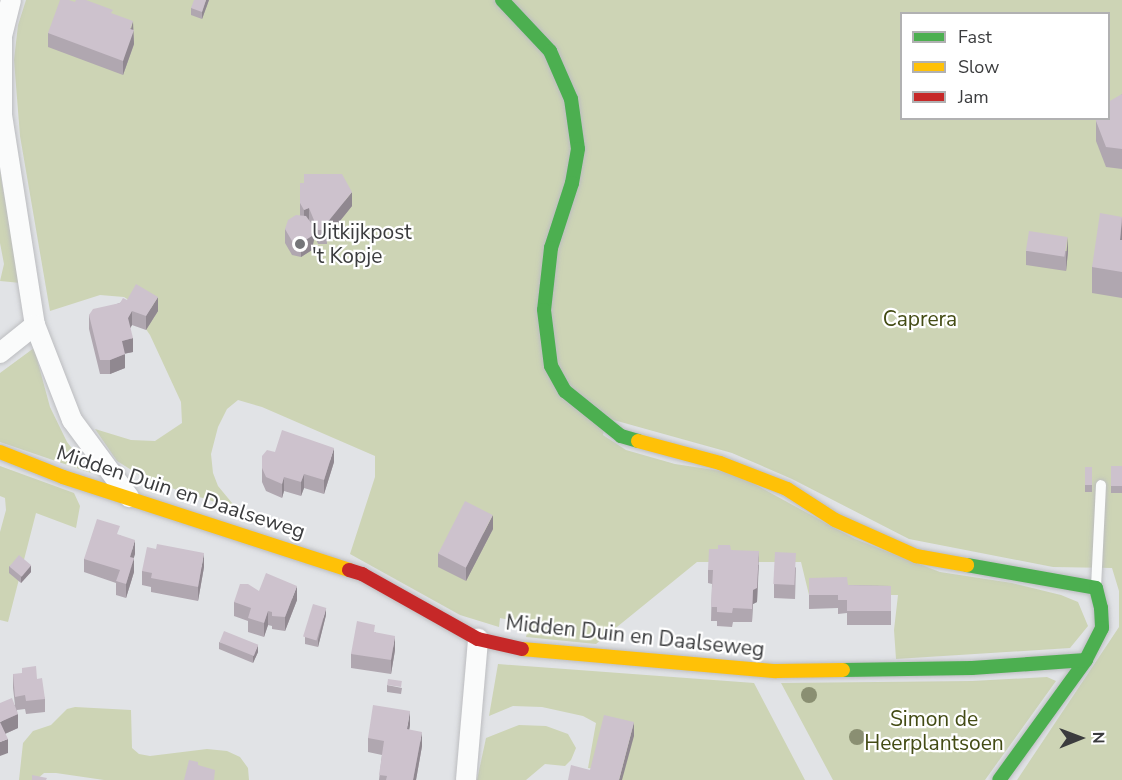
<!DOCTYPE html>
<style>
body{margin:0}
#map{position:relative;width:1122px;height:780px;overflow:hidden;background:#e1e3e6;font-family:"Nunito Sans",sans-serif}
div>[style]{position:absolute}
.green>*{inset:0;background:#cdd4b5}
.roads{filter:drop-shadow(0 0 2px #bcbdc0) drop-shadow(0 0 2px #bcbdc0)}
.lane>*{height:10px;margin:-5px;padding:0 5px;transform-origin:5px;border-radius:5px;background:#fafbfb}
.street>*{height:20px;margin:-10px;padding:0 10px;transform-origin:10px;border-radius:10px;background:#fafbfb}
.fast>*{height:14px;margin:-7px;padding:0 7px;transform-origin:7px;border-radius:7px;background:#4caf50}
.slow>*{height:14px;margin:-7px;padding:0 7px;transform-origin:7px;border-radius:7px;background:#ffc107}
.jam>*{height:14px;margin:-7px;padding:0 7px;transform-origin:7px;border-radius:7px;background:#c62828}
.trees>*{width:16px;height:16px;margin:-8px;border-radius:50%;background:#8a8f72}
.wall>*{inset:0;background:#b0a7b0;transform-origin:0 0}
.shaded-wall>*{inset:0;background:#908890}
.building>*{inset:0;background:#cdc2cd;transform-origin:0 0}
.dots>*{width:16px;height:16px;translate:-50% -50%;box-sizing:border-box;border:3px solid #fff;border-radius:50%}
span{translate:-50% -50%;white-space:nowrap;text-align:center;line-height:1.15;-webkit-text-stroke:4.5px #fff;paint-order:stroke}
.poi-label{font-size:21px;color:#3b3c3e}
.left{translate:0 -50%;text-align:left}
.park-label{font-size:21px;color:#434b14}
.street-label{font-size:21px;color:#3b3c3e}
.legend{position:absolute;left:900px;top:12px;width:210px;height:108px;box-sizing:border-box;background:#fff;border:2px solid #b1b1b2;margin:0;padding:8px 10px;list-style:none;font-size:18px;color:#3b3c3e}
.legend li{display:flex;align-items:center;gap:12px;height:30px}
.legend b{width:30px;border:2px solid #b1b1b2}
.north{position:absolute;left:1050px;top:708px;width:60px;height:60px;-webkit-text-stroke:4px #fff;paint-order:stroke;rotate:89deg;font-size:16px;font-weight:700;line-height:24px;text-align:center;color:#3b3c3e}
.north::after{content:'';display:block;margin:auto;width:21px;height:27px;background:#3b3c3e;clip-path:polygon(50% 0,100% 100%,50% 72%,0 100%)}
</style>
<div id="map">
<div class="green">
<div style="clip-path:polygon(evenodd,26px 0,1122px 0,1122px 780px,1017px 780px,1119px 627px,1119px 591px,1112px 568px,1053px 567px,909px 539px,792px 479px,732px 453px,610px 419px,607px 415px,603px 435px,626px 450px,675px 464px,734px 473px,855px 539px,940px 572px,1012px 583px,1061px 595px,1078px 602px,1088px 626px,1070px 648px,896px 659px,894px 630px,898px 595px,809px 595px,801px 562px,697px 562px,596px 644px,526px 637px,529px 624px,500px 618px,499px 627px,460px 615px,350px 554px,375px 477px,375px 456px,262px 407px,238px 400px,227px 409px,218px 427px,211px 454px,213px 473px,218px 486px,237px 509px,165px 486px,141px 476px,117px 461px,95px 429px,131px 440px,155px 441px,182px 423px,181px 402px,150px 335px,141px 322px,145px 310px,124px 297px,100px 295px,50px 311px,20px 136px,14px 60px,18px 25px,26px 0,902px 14px,1108px 14px,1108px 118px,902px 118px,902px 14px)"></div>
<div style="clip-path:polygon(0 170px,2px 184px,21px 283px,0 281px,4px 264px,0 243px)"></div>
<div style="clip-path:polygon(34px 348px,50px 407px,67px 442px,91px 473px,0 442px,0 373px)"></div>
<div style="clip-path:polygon(0 466px,74px 493px,80px 506px,76px 528px,36px 513px,8px 622px,0 620px,0 532px,6px 510px,5px 498px,0 496px)"></div>
<div style="clip-path:polygon(498px 664px,754px 683px,805px 780px,616px 780px,617px 772px,588px 768px,596px 723px,583px 716px,542px 707px,513px 706px,489px 716px)"></div>
<div style="clip-path:polygon(1047px 677px,1056px 681px,985px 780px,833px 780px,781px 683px,972px 681px)"></div>
<div style="clip-path:polygon(75px 707px,131px 710px,132px 748px,139px 754px,150px 756px,207px 749px,227px 751px,240px 757px,248px 768px,249px 780px,104px 780px,56px 773px,44px 773px,36px 780px,19px 780px,23px 743px,33px 731px,51px 725px,67px 709px)"></div>
<div style="clip-path:polygon(519px 725px,546px 726px,568px 734px,576px 748px,571px 760px,565px 766px,545px 764px,526px 780px,477px 780px,486px 738px)"></div>
</div>
<div class="roads">
<div class="lane">
<div style="left:1096px;top:587px;width:102px;rotate:-87.2deg"></div>
</div>
<div class="street">
<div style="left:11px;top:0;width:38px;rotate:104deg"></div>
<div style="left:2px;top:37px;width:78px;rotate:90deg"></div>
<div style="left:2px;top:115px;width:213px;rotate:81.1deg"></div>
<div style="left:35px;top:325px;width:102px;rotate:68.7deg"></div>
<div style="left:72px;top:420px;width:96px;rotate:53.5deg"></div>
<div style="left:0;top:353px;width:45px;rotate:-38.7deg"></div>
<div style="left:466px;top:780px;width:142px;rotate:-85.1deg"></div>
</div>
<div class="fast">
<div style="left:502px;top:0;width:70px;rotate:46.7deg"></div>
<div style="left:550px;top:51px;width:52px;rotate:66.4deg"></div>
<div style="left:571px;top:99px;width:50px;rotate:82deg"></div>
<div style="left:578px;top:149px;width:35px;rotate:100deg"></div>
<div style="left:572px;top:183px;width:68px;rotate:107.9deg"></div>
<div style="left:551px;top:248px;width:62px;rotate:96.4deg"></div>
<div style="left:544px;top:310px;width:56px;rotate:82.9deg"></div>
<div style="left:551px;top:366px;width:29px;rotate:61deg"></div>
<div style="left:565px;top:391px;width:72px;rotate:38.8deg"></div>
<div style="left:621px;top:436px;width:18px;rotate:16deg"></div>
<div style="left:967px;top:565px;width:131px;rotate:10.1deg"></div>
<div style="left:1096px;top:588px;width:21px;rotate:76deg"></div>
<div style="left:1101px;top:608px;width:20px;rotate:87deg"></div>
<div style="left:1102px;top:628px;width:36px;rotate:117deg"></div>
<div style="left:1086px;top:660px;width:148px;rotate:125.9deg"></div>
<div style="left:843px;top:670px;width:129px;rotate:-0.9deg"></div>
<div style="left:972px;top:668px;width:114px;rotate:-4deg"></div>
</div>
<div class="slow">
<div style="left:638px;top:441px;width:85px;rotate:15deg"></div>
<div style="left:720px;top:463px;width:72px;rotate:21.2deg"></div>
<div style="left:787px;top:489px;width:57px;rotate:32.9deg"></div>
<div style="left:835px;top:520px;width:89px;rotate:24deg"></div>
<div style="left:916px;top:556px;width:52px;rotate:10deg"></div>
<div style="left:0;top:452px;width:68px;rotate:21.6deg"></div>
<div style="left:63px;top:477px;width:301px;rotate:18deg"></div>
<div style="left:522px;top:649px;width:255px;rotate:5deg"></div>
<div style="left:776px;top:671px;width:67px;rotate:-0.9deg"></div>
</div>
<div class="jam">
<div style="left:349px;top:570px;width:14px;rotate:17deg"></div>
<div style="left:362px;top:574px;width:133px;rotate:29.3deg"></div>
<div style="left:478px;top:639px;width:45px;rotate:12.8deg"></div>
</div>
</div>
<div class="trees">
<div style="left:809px;top:695px"></div>
<div style="left:857px;top:737px"></div>
</div>
<div class="wall">
<div style="clip-path:polygon(209px 0,202px 19px,191px 15px,191px 8px)"></div>
<div style="clip-path:polygon(113px 14px,133px 30px,134px 44px,123px 75px,48px 47px,48px 33px)"></div>
<div style="clip-path:polygon(1122px 94px,1122px 169px,1106px 167px,1096px 141px,1096px 118px)"></div>
<div style="clip-path:polygon(304px 174px,352px 206px,327px 237px,327px 244px,318px 244px,314px 233px,312px 250px,301px 257px,292px 255px,285px 243px,285px 229px,300px 216px,300px 183px,304px 183px)"></div>
<div style="clip-path:polygon(1122px 217px,1122px 298px,1092px 293px,1092px 267px)"></div>
<div style="clip-path:polygon(1026px 251px,1068px 251px,1066px 271px,1026px 265px)"></div>
<div style="clip-path:polygon(127px 300px,158px 311px,146px 330px,132px 325px,130px 328px,133px 352px,124px 354px,125px 368px,110px 374px,100px 374px,89px 329px,89px 315px)"></div>
<div style="clip-path:polygon(275px 452px,334px 462px,324px 494px,304px 488px,301px 496px,284px 491px,282px 498px,266px 491px,262px 482px,262px 468px)"></div>
<div style="left:1111px;top:466px;width:11px;height:27px"></div>
<div style="left:1092px;top:467px;width:25px;height:7px;rotate:90deg"></div>
<div style="clip-path:polygon(493px 529px,466px 581px,438px 567px,438px 553px)"></div>
<div style="clip-path:polygon(120px 535px,135px 554px,133px 558px,134px 572px,126px 598px,116px 595px,116px 583px,84px 572px,84px 559px)"></div>
<div style="clip-path:polygon(731px 550px,759px 565px,757px 602px,753px 604px,752px 622px,733px 622px,732px 627px,717px 626px,717px 621px,711px 621px,712px 584px,708px 583px,708px 570px)"></div>
<div style="clip-path:polygon(9px 566px,31px 572px,21px 583px,9px 573px)"></div>
<div style="clip-path:polygon(204px 567px,198px 601px,151px 592px,151px 587px,142px 585px,142px 571px)"></div>
<div style="clip-path:polygon(796px 567px,795px 599px,774px 598px,774px 584px)"></div>
<div style="clip-path:polygon(809px 578px,848px 585px,891px 586px,891px 625px,847px 625px,847px 613px,838px 614px,838px 608px,809px 609px)"></div>
<div style="clip-path:polygon(259px 591px,297px 600px,285px 631px,272px 629px,272px 626px,268px 625px,264px 637px,248px 632px,248px 621px,234px 616px,234px 602px)"></div>
<div style="clip-path:polygon(326px 615px,318px 647px,305px 644px,305px 637px)"></div>
<div style="clip-path:polygon(375px 632px,395px 650px,391px 674px,351px 668px,351px 654px)"></div>
<div style="clip-path:polygon(219px 642px,258px 652px,253px 663px,219px 649px)"></div>
<div style="clip-path:polygon(13px 674px,37px 679px,45px 699px,45px 712px,26px 714px,25px 709px,17px 710px,18px 728px,5px 734px,8px 753px,0 703px,15px 705px,13px 688px)"></div>
<div style="clip-path:polygon(387px 685px,402px 688px,401px 694px,387px 692px)"></div>
<div style="clip-path:polygon(410px 725px,409px 730px,422px 746px,416px 780px,379px 780px,382px 755px,368px 752px,368px 738px)"></div>
</div>
<div class="shaded-wall">
<div style="clip-path:polygon(206px 0,209px 0,202px 19px,202px 12px)"></div>
<div style="clip-path:polygon(133px 21px,134px 44px,123px 75px,123px 61px)"></div>
<div style="clip-path:polygon(352px 192px,352px 206px,327px 237px,326px 224px)"></div>
<div style="clip-path:polygon(309px 208px,309px 222px,304px 224px,304px 210px)"></div>
<div style="clip-path:polygon(1122px 222px,1122px 248px,1120px 240px)"></div>
<div style="clip-path:polygon(314px 227px,314px 240px,312px 250px,301px 257px,301px 243px)"></div>
<div style="clip-path:polygon(1068px 237px,1068px 251px,1066px 271px,1066px 257px)"></div>
<div style="clip-path:polygon(158px 297px,158px 311px,146px 330px,146px 316px)"></div>
<div style="clip-path:polygon(132px 311px,132px 325px,128px 332px,128px 318px)"></div>
<div style="clip-path:polygon(133px 338px,133px 352px,122px 354px,122px 341px)"></div>
<div style="clip-path:polygon(125px 354px,125px 368px,110px 374px,110px 360px)"></div>
<div style="clip-path:polygon(334px 448px,334px 462px,324px 494px,324px 480px)"></div>
<div style="clip-path:polygon(304px 474px,304px 488px,301px 496px,301px 482px)"></div>
<div style="clip-path:polygon(284px 477px,284px 491px,282px 498px,282px 484px)"></div>
<div style="clip-path:polygon(493px 515px,493px 529px,466px 581px,466px 567px)"></div>
<div style="clip-path:polygon(135px 540px,135px 554px,130px 571px,130px 557px)"></div>
<div style="clip-path:polygon(759px 551px,757px 602px,753px 604px,752px 622px,753px 590px)"></div>
<div style="clip-path:polygon(204px 553px,204px 567px,198px 601px,198px 587px)"></div>
<div style="clip-path:polygon(134px 558px,134px 572px,126px 598px,126px 584px)"></div>
<div style="clip-path:polygon(31px 565px,31px 572px,21px 583px,21px 576px)"></div>
<div style="clip-path:polygon(297px 586px,297px 600px,285px 631px,285px 617px)"></div>
<div style="clip-path:polygon(326px 608px,326px 615px,318px 647px,318px 640px)"></div>
<div style="clip-path:polygon(268px 611px,268px 625px,264px 637px,264px 623px)"></div>
<div style="clip-path:polygon(395px 636px,395px 650px,391px 674px,391px 660px)"></div>
<div style="clip-path:polygon(258px 645px,258px 652px,253px 663px,253px 656px)"></div>
<div style="clip-path:polygon(410px 711px,410px 725px,407px 743px,407px 729px)"></div>
<div style="clip-path:polygon(18px 714px,18px 728px,0 736px,0 722px)"></div>
<div style="clip-path:polygon(634px 722px,634px 736px,622px 780px,619px 780px)"></div>
<div style="clip-path:polygon(422px 732px,422px 746px,416px 780px,413px 780px)"></div>
<div style="clip-path:polygon(8px 739px,8px 753px,0 756px,0 742px)"></div>
</div>
<div class="building">
<div style="clip-path:polygon(60px 0,69px 0,75px 2px,76px 0,86px 0,113px 10px,111px 13px,133px 21px,130px 29px,134px 30px,123px 61px,48px 33px)"></div>
<div style="clip-path:polygon(194px 0,206px 0,202px 12px,191px 8px)"></div>
<div style="clip-path:polygon(1122px 94px,1122px 149px,1106px 147px,1096px 121px,1096px 118px,1108px 118px,1108px 102px)"></div>
<div style="clip-path:polygon(304px 174px,342px 174px,352px 192px,326px 224px,327px 230px,318px 230px,309px 208px,304px 210px,300px 203px,300px 183px,304px 183px)"></div>
<div style="clip-path:polygon(1100px 213px,1122px 217px,1120px 240px,1122px 240px,1122px 272px,1092px 267px)"></div>
<div style="clip-path:polygon(296px 215px,306px 216px,314px 227px,312px 236px,301px 243px,292px 241px,285px 229px,288px 220px)"></div>
<div style="left:1029px;top:231px;width:39px;height:20px;rotate:9deg"></div>
<div style="clip-path:polygon(136px 284px,158px 297px,146px 316px,132px 311px,128px 318px,133px 338px,122px 341px,125px 354px,110px 360px,100px 360px,89px 315px,93px 309px,120px 303px,123px 298px,127px 300px)"></div>
<div style="clip-path:polygon(282px 430px,334px 448px,324px 480px,304px 474px,301px 482px,284px 477px,282px 484px,266px 477px,262px 468px,262px 456px,267px 450px,275px 452px)"></div>
<div style="left:1111px;top:466px;width:11px;height:20px"></div>
<div style="left:1092px;top:467px;width:18px;height:7px;rotate:90deg"></div>
<div style="left:465px;top:501px;width:31px;height:59px;rotate:27deg"></div>
<div style="clip-path:polygon(97px 519px,120px 526px,117px 534px,135px 540px,130px 557px,134px 558px,126px 584px,116px 581px,120px 570px,84px 559px)"></div>
<div style="clip-path:polygon(157px 544px,204px 553px,198px 587px,151px 578px,152px 573px,142px 571px,147px 547px,156px 549px)"></div>
<div style="clip-path:polygon(718px 545px,730px 545px,731px 550px,759px 551px,757px 588px,753px 590px,752px 609px,733px 608px,732px 613px,717px 612px,717px 607px,711px 607px,713px 570px,708px 570px,709px 549px,718px 549px)"></div>
<div style="left:775px;top:552px;width:21px;height:32px;rotate:3deg"></div>
<div style="left:19px;top:555px;width:16px;height:15px;rotate:40deg"></div>
<div style="clip-path:polygon(266px 573px,297px 586px,285px 617px,272px 616px,272px 612px,268px 611px,264px 623px,248px 618px,251px 608px,234px 602px,240px 584px,248px 584px,259px 591px)"></div>
<div style="clip-path:polygon(847px 577px,848px 585px,891px 586px,891px 611px,847px 611px,847px 600px,838px 600px,838px 595px,809px 595px,809px 578px)"></div>
<div style="left:313px;top:604px;width:14px;height:34px;rotate:17deg"></div>
<div style="clip-path:polygon(357px 621px,375px 625px,374px 632px,395px 636px,391px 660px,351px 654px)"></div>
<div style="left:224px;top:631px;width:37px;height:12px;rotate:22deg"></div>
<div style="clip-path:polygon(36px 666px,37px 679px,42px 678px,45px 699px,26px 701px,25px 695px,15px 697px,13px 674px,22px 673px,22px 668px)"></div>
<div style="left:388px;top:679px;width:14px;height:6px;rotate:8deg"></div>
<div style="clip-path:polygon(12px 698px,18px 714px,0 722px,8px 739px,0 742px,0 703px)"></div>
<div style="clip-path:polygon(373px 705px,410px 711px,407px 729px,422px 732px,413px 780px,386px 780px,387px 776px,379px 775px,384px 741px,368px 738px)"></div>
<div style="clip-path:polygon(604px 715px,634px 722px,619px 780px,568px 780px,571px 765px,590px 770px)"></div>
<div style="clip-path:polygon(189px 760px,198px 762px,198px 765px,215px 770px,214px 780px,184px 780px)"></div>
<div style="clip-path:polygon(32px 775px,47px 778px,46px 780px,32px 780px)"></div>
</div>
<div class="dots">
<div style="left:300px;top:244px;background:#757679"></div>
</div>
<div class="poi-label">
<span class="left" style="left:312px;top:244px">Uitkijkpost<br>'t Kopje</span>
</div>
<div class="park-label">
<span style="left:920px;top:319px">Caprera</span>
<span style="left:934px;top:731px">Simon de<br>Heerplantsoen</span>
</div>
<div class="street-label">
<span style="left:181px;top:492px;rotate:18deg">Midden Duin en Daalseweg</span>
<span style="left:635px;top:636px;rotate:6deg">Midden Duin en Daalseweg</span>
</div>
<ul class="legend">
<li><b style="height:8px;background:#4caf50"></b>Fast</li>
<li><b style="height:8px;background:#ffc107"></b>Slow</li>
<li><b style="height:8px;background:#c62828"></b>Jam</li>
</ul>
<div class="north">N</div>
</div>
